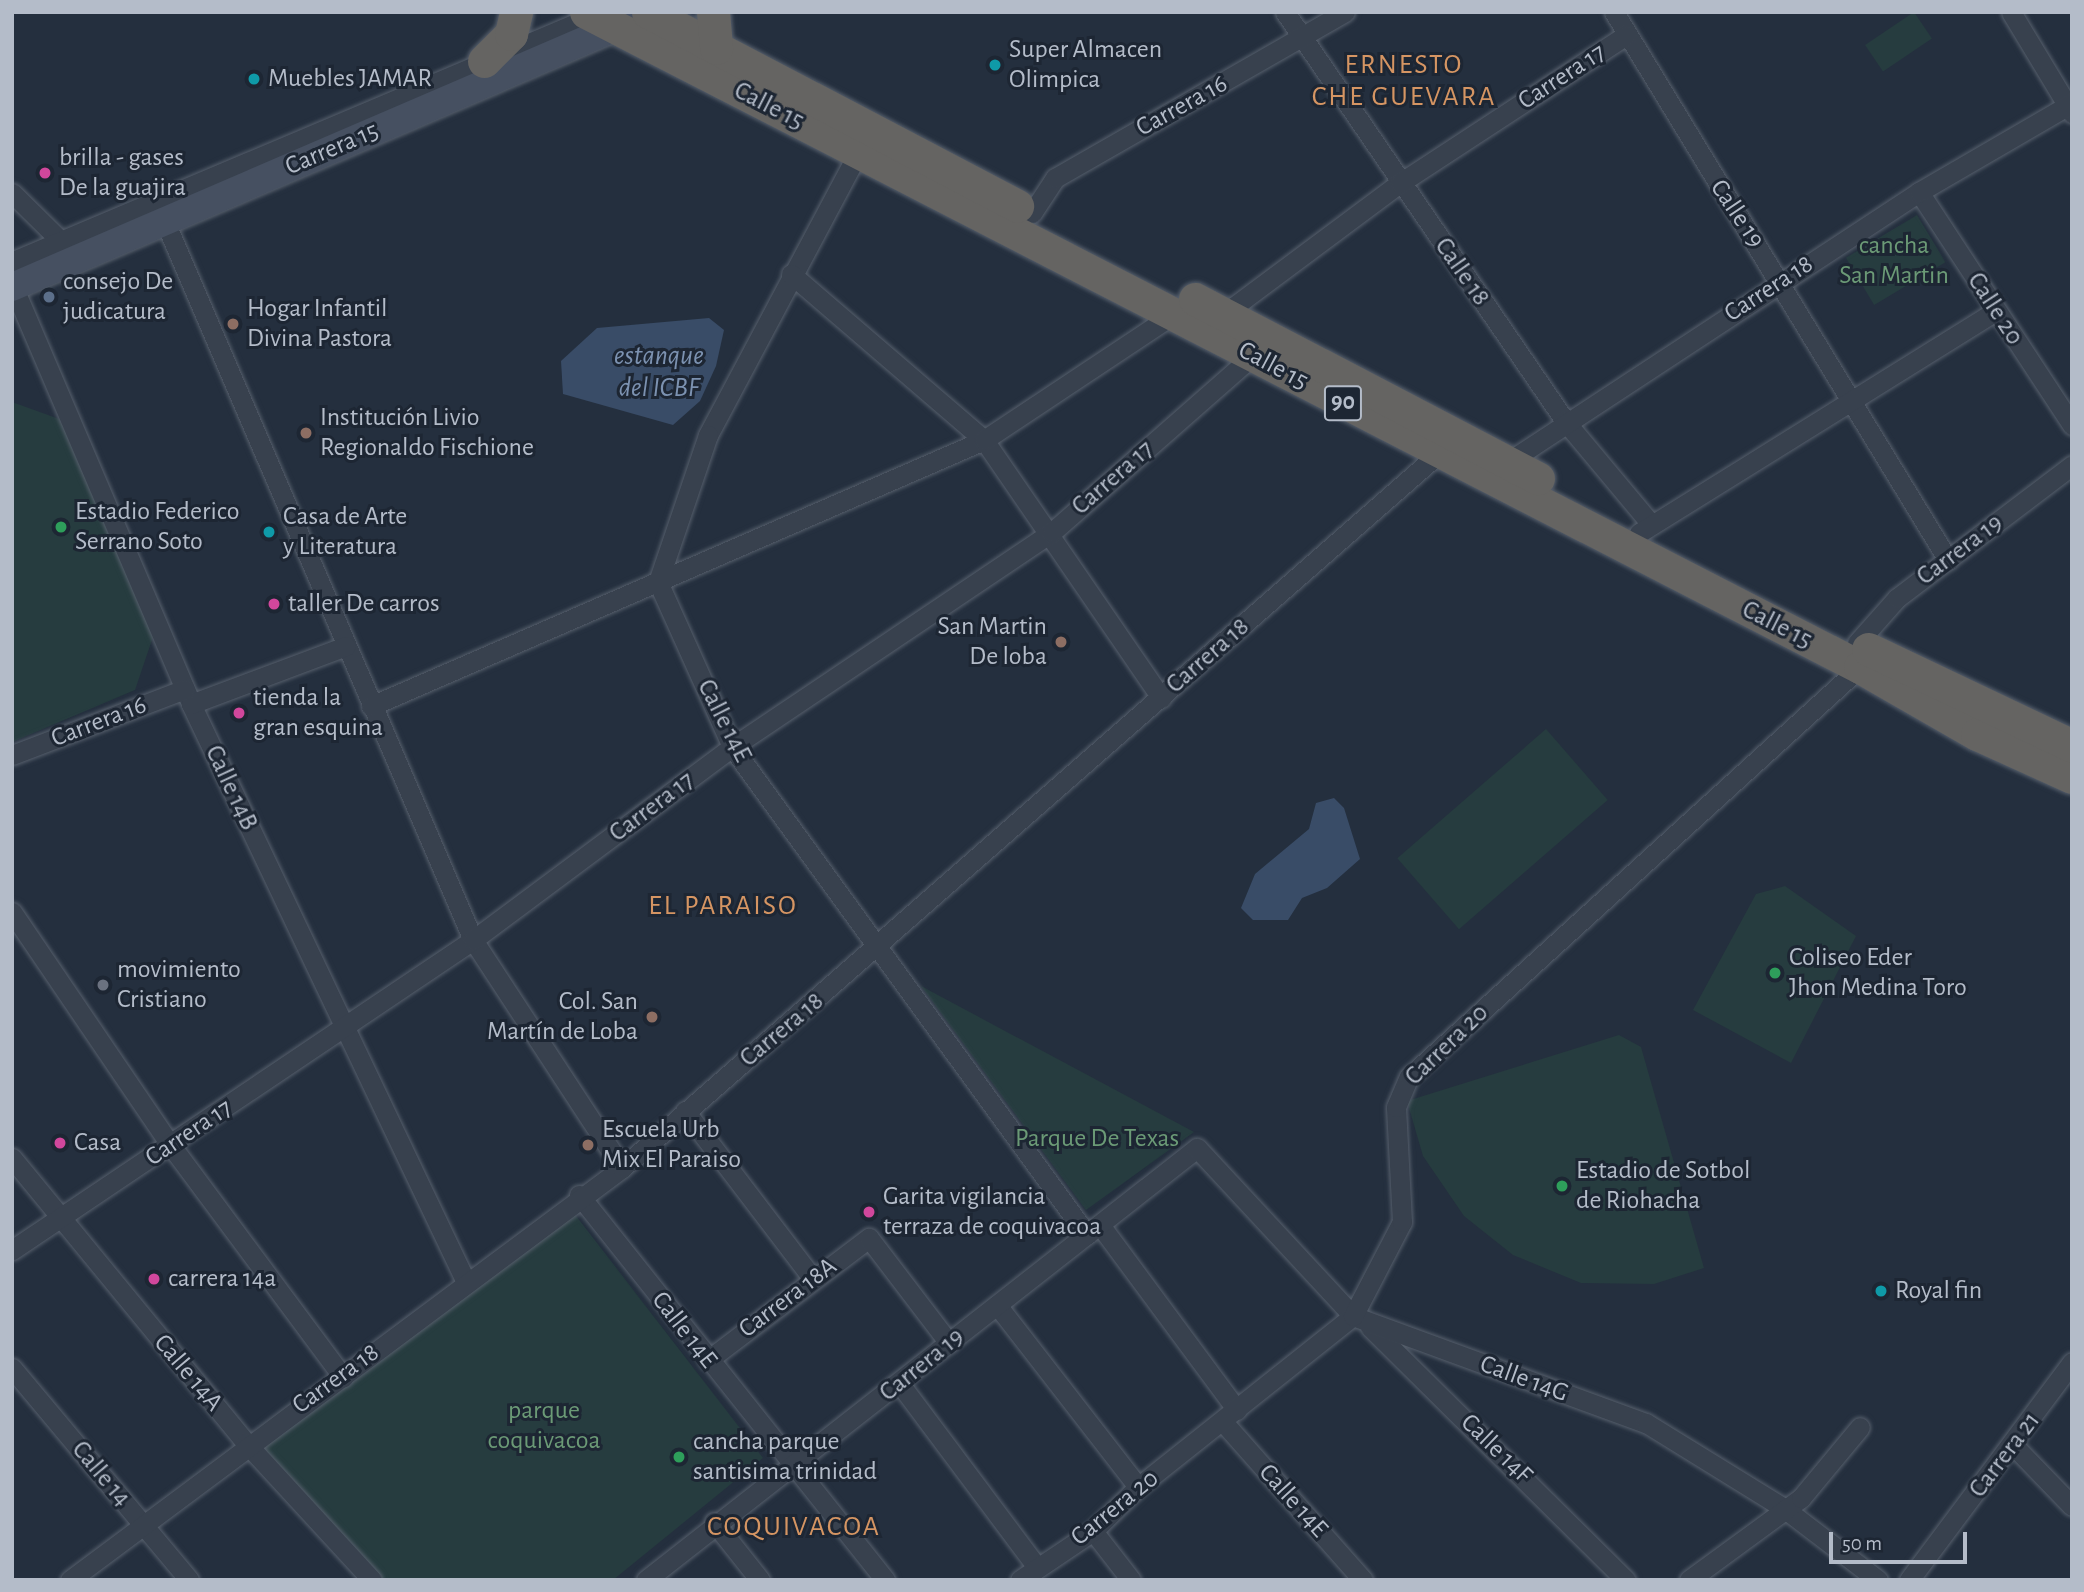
<!DOCTYPE html>
<meta charset="utf-8">
<style>
body{margin:0}
#map{position:relative;width:2084px;height:1592px;overflow:hidden;background:#242f3e;font-family:"Alegreya Sans",sans-serif}
div>[style]{position:absolute}
.green>*{inset:0;background:#263c3f;transform-origin:0 0}
.water>*{inset:0;background:#394c67}
.roads{filter:drop-shadow(0 0 2px #565f6c) drop-shadow(0 0 2px #565f6c)}
.minor>*{height:19px;margin:-9.5px;padding:0 9.5px;transform-origin:9.5px;border-radius:9.5px;background:#38414e}
.tertiary>*{height:24px;margin:-12px;padding:0 12px;transform-origin:12px;border-radius:12px;background:#38414e}
.secondary>*{height:28px;margin:-14px;padding:0 14px;transform-origin:14px;border-radius:14px;background:#465061}
.trunk>*{height:33px;margin:-16.5px;padding:0 16.5px;transform-origin:16.5px;border-radius:16.5px;background:#656462}
.dots>*{width:19px;height:19px;translate:-50% -50%;box-sizing:border-box;border:4px solid #1d2633;border-radius:50%}
span{translate:-50% -50%;white-space:nowrap;text-align:center;line-height:1.15;-webkit-text-stroke:6px #1d2633;paint-order:stroke}
.shield-label span{padding:2px 5px;background:#1d2633;border:2px solid;border-radius:5px;-webkit-text-stroke-width:0}
.shield-label{font-size:24px;color:#b4bcc9;font-weight:700}
.poi-label{font-size:26px;color:#b4bcc9}
.left{translate:0 -50%;text-align:left}
.right{translate:-100% -50%;text-align:right}
.street-label{font-size:26px;color:#b4bcc9}
.park-label{font-size:26px;color:#6b9a76}
.neighbourhood-label{font-size:28px;color:#d59563;letter-spacing:2px}
.water-label{font-size:28px;color:#7c92b1;font-style:italic}
.frame{position:absolute;inset:0;border:14px solid #b4bcc9;pointer-events:none}
.scale{position:absolute;left:1829px;top:1532px;width:138px;height:32px;box-sizing:border-box;border:4px solid #b4bcc9;border-top:0;padding-left:9px;font-size:21px;line-height:24px;white-space:nowrap;color:#b4bcc9;-webkit-text-stroke:5px #1d2633;paint-order:stroke}
</style>
<div id="map">
<div class="green">
<div style="left:1914px;top:12px;width:32px;height:59px;rotate:56deg"></div>
<div style="left:1917px;top:215px;width:55px;height:83px;rotate:59deg"></div>
<div style="clip-path:polygon(12px 402px,62px 420px,155px 631px,135px 690px,12px 742px)"></div>
<div style="left:1546px;top:729px;width:94px;height:197px;rotate:49deg"></div>
<div style="clip-path:polygon(1785px 886px,1856px 936px,1791px 1063px,1693px 1010px,1756px 894px)"></div>
<div style="clip-path:polygon(921px 986px,1194px 1132px,1086px 1210px)"></div>
<div style="clip-path:polygon(1619px 1035px,1641px 1047px,1704px 1268px,1654px 1284px,1581px 1283px,1513px 1255px,1464px 1216px,1423px 1156px,1407px 1101px)"></div>
<div style="clip-path:polygon(573px 1212px,763px 1458px,613px 1580px,377px 1580px,257px 1446px)"></div>
</div>
<div class="water">
<div style="clip-path:polygon(709px 318px,724px 330px,716px 366px,700px 401px,673px 425px,563px 394px,561px 361px,597px 328px)"></div>
<div style="clip-path:polygon(1334px 798px,1344px 808px,1360px 859px,1327px 888px,1302px 898px,1288px 920px,1253px 920px,1241px 908px,1255px 874px,1309px 829px,1316px 803px)"></div>
</div>
<div class="roads">
<div class="minor">
<div style="left:1285px;top:12px;width:494px;rotate:55.6deg"></div>
<div style="left:1564px;top:420px;width:134px;rotate:50.1deg"></div>
<div style="left:1614px;top:12px;width:642px;rotate:58.64deg"></div>
<div style="left:2011px;top:12px;width:118px;rotate:58.9deg"></div>
<div style="left:859px;top:151px;width:322px;rotate:118deg"></div>
<div style="left:708px;top:435px;width:155px;rotate:108.8deg"></div>
<div style="left:658px;top:582px;width:181px;rotate:65.8deg"></div>
<div style="left:732px;top:747px;width:603px;rotate:53.97deg"></div>
<div style="left:1919px;top:192px;width:279px;rotate:56.7deg"></div>
<div style="left:12px;top:193px;width:86px;rotate:44.5deg"></div>
<div style="left:160px;top:210px;width:794px;rotate:66.79deg"></div>
<div style="left:473px;top:940px;width:272px;rotate:56.8deg"></div>
<div style="left:1032px;top:213px;width:42px;rotate:-56.7deg"></div>
<div style="left:1055px;top:178px;width:334px;rotate:-29.8deg"></div>
<div style="left:791px;top:274px;width:255px;rotate:40.7deg"></div>
<div style="left:984px;top:440px;width:313px;rotate:55.5deg"></div>
<div style="left:13px;top:286px;width:454px;rotate:66.9deg"></div>
<div style="left:191px;top:704px;width:640px;rotate:64.56deg"></div>
<div style="left:1224px;top:314px;width:219px;rotate:-36.7deg"></div>
<div style="left:1400px;top:183px;width:270px;rotate:-33.2deg"></div>
<div style="left:1508px;top:462px;width:492px;rotate:-33.3deg"></div>
<div style="left:1919px;top:192px;width:177px;rotate:-30.2deg"></div>
<div style="left:1639px;top:533px;width:420px;rotate:-31.9deg"></div>
<div style="left:1857px;top:643px;width:60px;rotate:-48.4deg"></div>
<div style="left:1897px;top:598px;width:220px;rotate:-37.2deg"></div>
<div style="left:191px;top:704px;width:165px;rotate:-20.5deg"></div>
<div style="left:371px;top:706px;width:668px;rotate:-23.46deg"></div>
<div style="left:984px;top:440px;width:229px;rotate:-33.6deg"></div>
<div style="left:12px;top:755px;width:185px;rotate:-20.9deg"></div>
<div style="left:12px;top:912px;width:284px;rotate:55.8deg"></div>
<div style="left:172px;top:1147px;width:287px;rotate:53.4deg"></div>
<div style="left:685px;top:1111px;width:210px;rotate:52.7deg"></div>
<div style="left:12px;top:1158px;width:369px;rotate:50.6deg"></div>
<div style="left:246px;top:1443px;width:186px;rotate:47.4deg"></div>
<div style="left:579px;top:1195px;width:492px;rotate:51.5deg"></div>
<div style="left:1100px;top:1225px;width:230px;rotate:53.5deg"></div>
<div style="left:12px;top:1250px;width:556px;rotate:-33.92deg"></div>
<div style="left:473px;top:940px;width:323px;rotate:-36.7deg"></div>
<div style="left:732px;top:747px;width:386px;rotate:-33.9deg"></div>
<div style="left:1052px;top:532px;width:274px;rotate:-41.3deg"></div>
<div style="left:997px;top:1305px;width:230px;rotate:52.2deg"></div>
<div style="left:1370px;top:1327px;width:360px;rotate:44.7deg"></div>
<div style="left:708px;top:1360px;width:202px;rotate:-37.2deg"></div>
<div style="left:869px;top:1238px;width:132px;rotate:52.7deg"></div>
<div style="left:12px;top:1368px;width:276px;rotate:50.1deg"></div>
<div style="left:900px;top:1384px;width:229px;rotate:53.2deg"></div>
<div style="left:1224px;top:1423px;width:210px;rotate:48.5deg"></div>
<div style="left:2014px;top:1446px;width:83px;rotate:46deg"></div>
<div style="left:714px;top:1522px;width:74px;rotate:51.6deg"></div>
<div style="left:1093px;top:1531px;width:62px;rotate:52.2deg"></div>
<div style="left:70px;top:1580px;width:689px;rotate:-36.74deg"></div>
<div style="left:622px;top:1168px;width:1096px;rotate:-41.19deg"></div>
<div style="left:646px;top:1580px;width:700px;rotate:-38.1deg"></div>
<div style="left:1197px;top:1148px;width:229px;rotate:47.1deg"></div>
<div style="left:1353px;top:1316px;width:312px;rotate:20.1deg"></div>
<div style="left:1646px;top:1423px;width:163px;rotate:31.7deg"></div>
<div style="left:1785px;top:1509px;width:117px;rotate:37.4deg"></div>
<div style="left:1020px;top:1580px;width:88px;rotate:-33.9deg"></div>
<div style="left:1093px;top:1531px;width:63px;rotate:-44.4deg"></div>
<div style="left:1138px;top:1487px;width:275px;rotate:-38.5deg"></div>
<div style="left:1353px;top:1316px;width:106px;rotate:-62.5deg"></div>
<div style="left:1402px;top:1222px;width:115px;rotate:-93deg"></div>
<div style="left:1396px;top:1107px;width:33px;rotate:-67deg"></div>
<div style="left:1409px;top:1077px;width:610px;rotate:-42.27deg"></div>
<div style="left:1689px;top:1580px;width:139px;rotate:-36.2deg"></div>
<div style="left:1801px;top:1498px;width:92px;rotate:-50.3deg"></div>
<div style="left:1909px;top:1580px;width:272px;rotate:-53.2deg"></div>
</div>
<div class="tertiary">
<div style="left:12px;top:265px;width:645px;rotate:-22.91deg"></div>
</div>
<div class="secondary">
<div style="left:12px;top:287px;width:673px;rotate:-23.29deg"></div>
</div>
<div class="trunk">
<div style="left:586px;top:12px;width:1433px;rotate:27.21deg"></div>
<div style="left:1860px;top:667px;width:135px;rotate:29.8deg"></div>
<div style="left:1977px;top:734px;width:104px;rotate:24.4deg"></div>
<div style="left:648px;top:12px;width:417px;rotate:27.7deg"></div>
<div style="left:713px;top:12px;width:36px;rotate:85deg"></div>
<div style="left:484px;top:61px;width:38px;rotate:-45deg"></div>
<div style="left:511px;top:34px;width:23px;rotate:-77deg"></div>
<div style="left:1195px;top:299px;width:387px;rotate:27.6deg"></div>
<div style="left:1868px;top:649px;width:226px;rotate:25.4deg"></div>
</div>
</div>
<div class="dots">
<div style="left:995px;top:65px;background:#0f9aa8"></div>
<div style="left:254px;top:79px;background:#0f9aa8"></div>
<div style="left:45px;top:173px;background:#d1479c"></div>
<div style="left:49px;top:297px;background:#5c6f8a"></div>
<div style="left:233px;top:324px;background:#8d6e63"></div>
<div style="left:306px;top:433px;background:#8d6e63"></div>
<div style="left:61px;top:527px;background:#2e9e5b"></div>
<div style="left:269px;top:532px;background:#0f9aa8"></div>
<div style="left:274px;top:604px;background:#d1479c"></div>
<div style="left:1061px;top:642px;background:#8d6e63"></div>
<div style="left:239px;top:713px;background:#d1479c"></div>
<div style="left:1775px;top:973px;background:#2e9e5b"></div>
<div style="left:103px;top:985px;background:#6b7280"></div>
<div style="left:652px;top:1017px;background:#8d6e63"></div>
<div style="left:60px;top:1143px;background:#d1479c"></div>
<div style="left:588px;top:1145px;background:#8d6e63"></div>
<div style="left:1562px;top:1186px;background:#2e9e5b"></div>
<div style="left:869px;top:1212px;background:#d1479c"></div>
<div style="left:154px;top:1279px;background:#d1479c"></div>
<div style="left:1881px;top:1291px;background:#0f9aa8"></div>
<div style="left:679px;top:1457px;background:#2e9e5b"></div>
</div>
<div class="shield-label">
<span style="left:1343px;top:403px">90</span>
</div>
<div class="poi-label">
<span class="left" style="left:1009px;top:65px">Super Almacen<br>Olimpica</span>
<span class="left" style="left:268px;top:79px">Muebles JAMAR</span>
<span class="left" style="left:59px;top:173px">brilla - gases<br>De la guajira</span>
<span class="left" style="left:63px;top:297px">consejo De<br>judicatura</span>
<span class="left" style="left:247px;top:324px">Hogar Infantil<br>Divina Pastora</span>
<span class="left" style="left:320px;top:433px">Institución Livio<br>Regionaldo Fischione</span>
<span class="left" style="left:75px;top:527px">Estadio Federico<br>Serrano Soto</span>
<span class="left" style="left:283px;top:532px">Casa de Arte<br>y Literatura</span>
<span class="left" style="left:288px;top:604px">taller De carros</span>
<span class="right" style="left:1047px;top:642px">San Martin<br>De loba</span>
<span class="left" style="left:253px;top:713px">tienda la<br>gran esquina</span>
<span class="left" style="left:1789px;top:973px">Coliseo Eder<br>Jhon Medina Toro</span>
<span class="left" style="left:117px;top:985px">movimiento<br>Cristiano</span>
<span class="right" style="left:638px;top:1017px">Col. San<br>Martín de Loba</span>
<span class="left" style="left:602px;top:1145px">Escuela Urb<br>Mix El Paraiso</span>
<span class="left" style="left:74px;top:1143px">Casa</span>
<span class="left" style="left:1576px;top:1186px">Estadio de Sotbol<br>de Riohacha</span>
<span class="left" style="left:883px;top:1212px">Garita vigilancia<br>terraza de coquivacoa</span>
<span class="left" style="left:168px;top:1279px">carrera 14a</span>
<span class="left" style="left:1895px;top:1291px">Royal fin</span>
<span class="left" style="left:693px;top:1457px">cancha parque<br>santisima trinidad</span>
</div>
<div class="street-label">
<span style="left:1562px;top:77px;rotate:-33deg">Carrera 17</span>
<span style="left:769px;top:106px;rotate:27deg">Calle 15</span>
<span style="left:1182px;top:106px;rotate:-29deg">Carrera 16</span>
<span style="left:332px;top:149px;rotate:-23deg">Carrera 15</span>
<span style="left:1737px;top:214px;rotate:56deg">Calle 19</span>
<span style="left:1462px;top:272px;rotate:55deg">Calle 18</span>
<span style="left:1769px;top:289px;rotate:-33deg">Carrera 18</span>
<span style="left:1995px;top:309px;rotate:57deg">Calle 20</span>
<span style="left:1273px;top:366px;rotate:28deg">Calle 15</span>
<span style="left:1113px;top:478px;rotate:-41deg">Carrera 17</span>
<span style="left:1960px;top:550px;rotate:-37deg">Carrera 19</span>
<span style="left:1777px;top:625px;rotate:27deg">Calle 15</span>
<span style="left:1208px;top:656px;rotate:-41deg">Carrera 18</span>
<span style="left:724px;top:721px;rotate:63deg">Calle 14E</span>
<span style="left:99px;top:722px;rotate:-21deg">Carrera 16</span>
<span style="left:231px;top:788px;rotate:65deg">Calle 14B</span>
<span style="left:652px;top:807px;rotate:-37deg">Carrera 17</span>
<span style="left:782px;top:1030px;rotate:-40deg">Carrera 18</span>
<span style="left:1447px;top:1045px;rotate:-44deg">Carrera 20</span>
<span style="left:189px;top:1133px;rotate:-34deg">Carrera 17</span>
<span style="left:788px;top:1298px;rotate:-37deg">Carrera 18A</span>
<span style="left:684px;top:1330px;rotate:52deg">Calle 14E</span>
<span style="left:922px;top:1365px;rotate:-39deg">Carrera 19</span>
<span style="left:188px;top:1373px;rotate:50deg">Calle 14A</span>
<span style="left:336px;top:1379px;rotate:-36deg">Carrera 18</span>
<span style="left:1524px;top:1379px;rotate:20deg">Calle 14G</span>
<span style="left:1496px;top:1449px;rotate:44deg">Calle 14F</span>
<span style="left:2005px;top:1455px;rotate:-53deg">Carrera 21</span>
<span style="left:101px;top:1474px;rotate:50deg">Calle 14</span>
<span style="left:1293px;top:1501px;rotate:48deg">Calle 14E</span>
<span style="left:1115px;top:1508px;rotate:-39deg">Carrera 20</span>
</div>
<div class="park-label">
<span style="left:1894px;top:261px">cancha<br>San Martin</span>
<span style="left:1097px;top:1139px">Parque De Texas</span>
<span style="left:544px;top:1426px">parque<br>coquivacoa</span>
</div>
<div class="neighbourhood-label">
<span style="left:1404px;top:81px">ERNESTO<br>CHE GUEVARA</span>
<span style="left:723px;top:906px">EL PARAISO</span>
<span style="left:794px;top:1527px">COQUIVACOA</span>
</div>
<div class="water-label">
<span style="left:659px;top:372px">estanque<br>del ICBF</span>
</div>
<div class="frame"></div>
<div class="scale">50 m</div>
</div>
